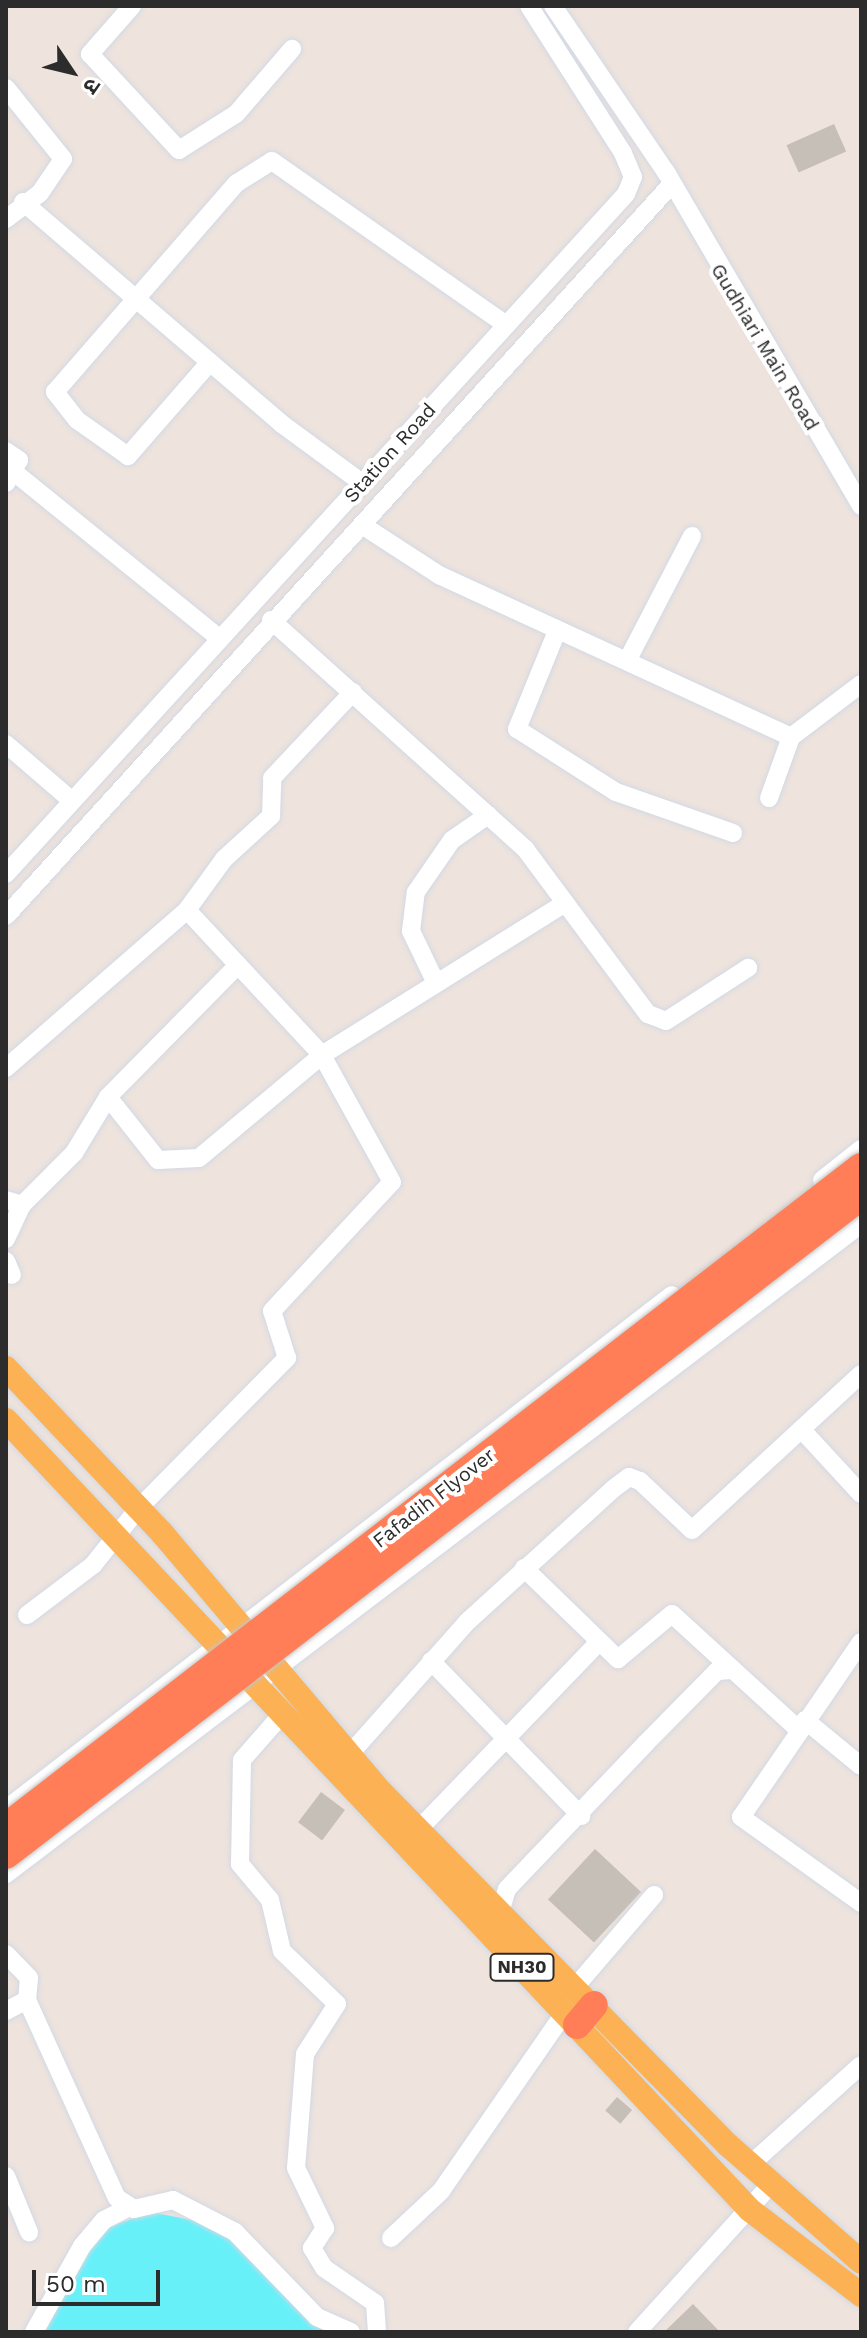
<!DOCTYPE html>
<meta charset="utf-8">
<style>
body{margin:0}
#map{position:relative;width:867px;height:2338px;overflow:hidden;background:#eee3dd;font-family:"Work Sans","Noto Sans Devanagari",sans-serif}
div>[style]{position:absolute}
.water>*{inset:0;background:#68f0f9}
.building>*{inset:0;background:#c6bfb8;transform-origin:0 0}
.roads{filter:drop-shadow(0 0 2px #d2d9e5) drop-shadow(0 0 2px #d2d9e5)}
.minor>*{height:18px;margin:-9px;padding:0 9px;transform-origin:9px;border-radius:9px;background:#fff}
.major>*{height:24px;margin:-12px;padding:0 12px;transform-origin:12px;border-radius:12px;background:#fcb254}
.highway>*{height:28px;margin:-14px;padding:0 14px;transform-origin:14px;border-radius:14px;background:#ff7d57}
.bridges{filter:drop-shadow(0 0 2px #c4c4c4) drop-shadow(0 0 2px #c4c4c4)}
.highway-bridge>*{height:28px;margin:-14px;padding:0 14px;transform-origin:14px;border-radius:14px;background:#ff7d57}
span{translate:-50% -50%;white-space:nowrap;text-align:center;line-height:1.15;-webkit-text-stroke:8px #fff;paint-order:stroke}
.shield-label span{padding:2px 6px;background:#fff;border:2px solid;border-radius:6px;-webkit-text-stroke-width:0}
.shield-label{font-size:18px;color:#2c2c2c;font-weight:700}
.street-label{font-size:20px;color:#2c2c2c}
.frame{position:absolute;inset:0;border:8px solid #2c2c2c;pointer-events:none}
.north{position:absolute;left:32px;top:32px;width:80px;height:80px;-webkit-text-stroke:6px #fff;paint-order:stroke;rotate:125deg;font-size:22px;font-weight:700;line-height:32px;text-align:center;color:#2c2c2c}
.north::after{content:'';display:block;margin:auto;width:28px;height:36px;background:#2c2c2c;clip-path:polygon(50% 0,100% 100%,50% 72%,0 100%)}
.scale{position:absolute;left:32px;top:2270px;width:128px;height:36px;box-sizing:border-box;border:4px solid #2c2c2c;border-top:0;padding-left:10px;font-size:24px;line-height:28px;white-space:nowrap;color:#2c2c2c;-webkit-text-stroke:6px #fff;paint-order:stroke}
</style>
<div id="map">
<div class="water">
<div style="clip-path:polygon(151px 2212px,216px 2225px,281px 2293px,335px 2332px,38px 2332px,101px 2230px)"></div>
</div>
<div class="building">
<div style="left:834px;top:124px;width:30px;height:52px;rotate:66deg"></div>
<div style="left:321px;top:1792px;width:30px;height:38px;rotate:37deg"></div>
<div style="left:595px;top:1849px;width:63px;height:69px;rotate:43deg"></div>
<div style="left:617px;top:2097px;width:20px;height:18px;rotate:41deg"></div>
<div style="clip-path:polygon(693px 2304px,720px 2332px,664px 2332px)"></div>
</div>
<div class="roads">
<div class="minor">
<div style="left:132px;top:6px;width:64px;rotate:131.2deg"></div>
<div style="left:90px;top:54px;width:131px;rotate:47.2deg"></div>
<div style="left:179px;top:150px;width:67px;rotate:-32.3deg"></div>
<div style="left:236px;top:114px;width:86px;rotate:-49.3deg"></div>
<div style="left:553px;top:6px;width:201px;rotate:55.8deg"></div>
<div style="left:666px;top:172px;width:387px;rotate:59.7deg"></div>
<div style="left:6px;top:88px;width:91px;rotate:51.2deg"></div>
<div style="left:63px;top:159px;width:41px;rotate:124.1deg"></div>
<div style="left:40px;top:193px;width:43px;rotate:142.6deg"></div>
<div style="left:23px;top:202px;width:341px;rotate:40.6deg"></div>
<div style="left:282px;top:424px;width:99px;rotate:36.4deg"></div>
<div style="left:210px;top:362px;width:125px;rotate:131.1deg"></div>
<div style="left:128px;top:456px;width:62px;rotate:-144.8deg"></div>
<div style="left:77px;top:420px;width:36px;rotate:-128deg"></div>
<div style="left:55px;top:392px;width:277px;rotate:-49deg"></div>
<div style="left:237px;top:183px;width:41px;rotate:-32.2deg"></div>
<div style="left:272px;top:161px;width:286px;rotate:35deg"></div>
<div style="left:6px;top:451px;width:16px;rotate:35deg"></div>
<div style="left:19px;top:460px;width:26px;rotate:119deg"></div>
<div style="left:14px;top:472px;width:265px;rotate:39deg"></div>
<div style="left:362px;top:525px;width:92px;rotate:33deg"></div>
<div style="left:439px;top:575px;width:387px;rotate:24.7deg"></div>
<div style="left:271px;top:620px;width:343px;rotate:42deg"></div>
<div style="left:526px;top:850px;width:204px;rotate:53.4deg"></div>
<div style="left:648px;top:1014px;width:19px;rotate:21deg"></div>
<div style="left:666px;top:1021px;width:98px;rotate:-32.9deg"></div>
<div style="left:557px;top:631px;width:106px;rotate:112.2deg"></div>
<div style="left:517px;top:729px;width:117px;rotate:32.5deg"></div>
<div style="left:616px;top:792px;width:124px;rotate:19.3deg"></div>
<div style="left:627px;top:661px;width:141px;rotate:-62.5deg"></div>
<div style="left:6px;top:744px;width:86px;rotate:40.7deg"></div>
<div style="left:769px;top:798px;width:65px;rotate:-70.2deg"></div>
<div style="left:791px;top:737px;width:88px;rotate:-37.1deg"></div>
<div style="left:6px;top:874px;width:920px;rotate:-47.64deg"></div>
<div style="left:626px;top:194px;width:18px;rotate:-68deg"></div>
<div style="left:633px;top:177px;width:26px;rotate:-113deg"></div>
<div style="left:623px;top:153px;width:174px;rotate:-122.6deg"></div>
<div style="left:6px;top:916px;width:985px;rotate:-47.71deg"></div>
<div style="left:238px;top:965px;width:185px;rotate:134.6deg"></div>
<div style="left:108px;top:1097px;width:80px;rotate:51.6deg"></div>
<div style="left:158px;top:1160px;width:41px;rotate:-2.8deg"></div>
<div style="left:199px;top:1158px;width:160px;rotate:-39.9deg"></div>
<div style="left:322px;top:1055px;width:287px;rotate:-32deg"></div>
<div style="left:436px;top:983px;width:58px;rotate:-115.7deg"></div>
<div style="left:411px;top:931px;width:39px;rotate:-83deg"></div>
<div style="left:416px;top:892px;width:63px;rotate:-55.3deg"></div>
<div style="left:452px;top:840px;width:44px;rotate:-34.8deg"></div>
<div style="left:6px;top:1068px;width:240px;rotate:-41.1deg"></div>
<div style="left:822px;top:1180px;width:50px;rotate:-38.5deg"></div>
<div style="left:6px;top:1200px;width:17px;rotate:17deg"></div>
<div style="left:22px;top:1205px;width:74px;rotate:-45deg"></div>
<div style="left:74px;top:1153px;width:66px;rotate:-58.7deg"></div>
<div style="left:6px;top:1239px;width:38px;rotate:-65deg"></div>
<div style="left:6px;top:1261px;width:15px;rotate:67deg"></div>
<div style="left:802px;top:1430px;width:87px;rotate:47.3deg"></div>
<div style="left:524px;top:1568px;width:131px;rotate:44.1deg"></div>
<div style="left:618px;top:1659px;width:70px;rotate:-39.8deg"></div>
<div style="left:672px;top:1614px;width:172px;rotate:42.4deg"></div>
<div style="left:27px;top:1615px;width:83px;rotate:-37.1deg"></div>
<div style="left:93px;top:1565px;width:70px;rotate:-51.3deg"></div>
<div style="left:137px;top:1510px;width:214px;rotate:-45.4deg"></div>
<div style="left:287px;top:1358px;width:49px;rotate:-107.7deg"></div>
<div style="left:272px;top:1311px;width:176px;rotate:-47.1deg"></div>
<div style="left:392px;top:1182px;width:145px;rotate:-118.9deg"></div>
<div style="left:322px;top:1055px;width:198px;rotate:-133deg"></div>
<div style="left:187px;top:910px;width:63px;rotate:-54deg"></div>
<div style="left:224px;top:859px;width:64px;rotate:-42.5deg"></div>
<div style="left:271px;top:816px;width:38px;rotate:-88deg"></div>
<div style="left:272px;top:778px;width:118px;rotate:-46.7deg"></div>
<div style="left:861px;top:1642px;width:212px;rotate:124.4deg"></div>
<div style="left:741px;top:1817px;width:148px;rotate:35.6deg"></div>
<div style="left:431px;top:1661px;width:216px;rotate:45.9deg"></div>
<div style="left:284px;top:1712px;width:64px;rotate:131.2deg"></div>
<div style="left:242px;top:1760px;width:104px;rotate:91.1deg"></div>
<div style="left:240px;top:1864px;width:47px;rotate:50.2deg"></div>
<div style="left:270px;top:1900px;width:52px;rotate:76.8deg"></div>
<div style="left:282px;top:1951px;width:76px;rotate:43.9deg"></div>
<div style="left:337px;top:2004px;width:59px;rotate:122.6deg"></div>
<div style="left:305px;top:2054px;width:114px;rotate:94.5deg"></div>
<div style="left:296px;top:2168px;width:67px;rotate:64.2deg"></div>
<div style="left:325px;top:2228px;width:24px;rotate:123deg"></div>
<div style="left:312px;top:2248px;width:23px;rotate:59deg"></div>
<div style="left:324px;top:2268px;width:62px;rotate:34.5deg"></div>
<div style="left:375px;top:2303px;width:29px;rotate:86deg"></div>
<div style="left:805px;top:1720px;width:72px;rotate:39.4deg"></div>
<div style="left:349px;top:1755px;width:178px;rotate:-48.4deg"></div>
<div style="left:467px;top:1622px;width:197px;rotate:-42.3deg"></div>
<div style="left:613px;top:1489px;width:20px;rotate:-37deg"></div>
<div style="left:629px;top:1477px;width:12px;rotate:20deg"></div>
<div style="left:640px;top:1481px;width:71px;rotate:43.3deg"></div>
<div style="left:692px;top:1530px;width:230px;rotate:-42.7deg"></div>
<div style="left:6px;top:1809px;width:841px;rotate:-37.66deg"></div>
<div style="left:419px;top:1829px;width:255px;rotate:-46.1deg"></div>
<div style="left:6px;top:1874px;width:1074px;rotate:-37.24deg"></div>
<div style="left:500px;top:1912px;width:24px;rotate:-73deg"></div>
<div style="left:507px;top:1889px;width:202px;rotate:-46.4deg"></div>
<div style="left:646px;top:1743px;width:101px;rotate:-45.4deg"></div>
<div style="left:717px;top:1671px;width:14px;rotate:-4deg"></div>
<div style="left:6px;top:1954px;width:33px;rotate:46deg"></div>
<div style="left:29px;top:1978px;width:22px;rotate:95deg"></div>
<div style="left:27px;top:2000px;width:217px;rotate:65.6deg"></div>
<div style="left:117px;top:2198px;width:20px;rotate:33deg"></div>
<div style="left:134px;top:2209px;width:40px;rotate:-13deg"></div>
<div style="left:173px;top:2200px;width:70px;rotate:27.3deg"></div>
<div style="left:235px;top:2232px;width:118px;rotate:46deg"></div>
<div style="left:317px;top:2317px;width:37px;rotate:24deg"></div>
<div style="left:576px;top:1986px;width:120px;rotate:-49.4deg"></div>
<div style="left:6px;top:2011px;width:24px;rotate:-28deg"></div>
<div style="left:750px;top:2165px;width:149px;rotate:-42deg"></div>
<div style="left:6px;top:2176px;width:61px;rotate:67.7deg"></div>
<div style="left:391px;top:2238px;width:69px;rotate:-43.2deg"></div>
<div style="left:441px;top:2191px;width:218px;rotate:-55.3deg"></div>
<div style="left:34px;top:2332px;width:98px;rotate:-60.8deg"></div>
<div style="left:82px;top:2246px;width:34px;rotate:-50deg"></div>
<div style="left:104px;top:2220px;width:28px;rotate:-27deg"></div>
<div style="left:637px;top:2332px;width:200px;rotate:-47.8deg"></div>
</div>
<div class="major">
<div style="left:6px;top:1368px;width:227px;rotate:46.6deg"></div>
<div style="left:162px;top:1533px;width:341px;rotate:49.8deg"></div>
<div style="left:382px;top:1793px;width:494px;rotate:45.5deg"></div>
<div style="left:728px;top:2145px;width:177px;rotate:41.3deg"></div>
<div style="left:6px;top:1420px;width:1085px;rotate:46.72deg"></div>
<div style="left:750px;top:2210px;width:140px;rotate:37.4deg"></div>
</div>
<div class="highway">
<div style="left:577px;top:2025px;width:26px;rotate:-50deg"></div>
</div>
</div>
<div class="bridges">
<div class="highway-bridge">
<div style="left:6px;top:1827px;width:1080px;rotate:-37.67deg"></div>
<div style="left:6px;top:1855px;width:1079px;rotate:-37.62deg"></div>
</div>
</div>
<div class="shield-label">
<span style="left:522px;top:1967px">NH30</span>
</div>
<div class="street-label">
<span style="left:765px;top:347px;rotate:59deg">Gudhiari Main Road</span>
<span style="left:390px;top:453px;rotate:-48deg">Station Road</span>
<span style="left:434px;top:1498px;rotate:-38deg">Fafadih Flyover</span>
</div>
<div class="frame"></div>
<div class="north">उ</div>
<div class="scale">50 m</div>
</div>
